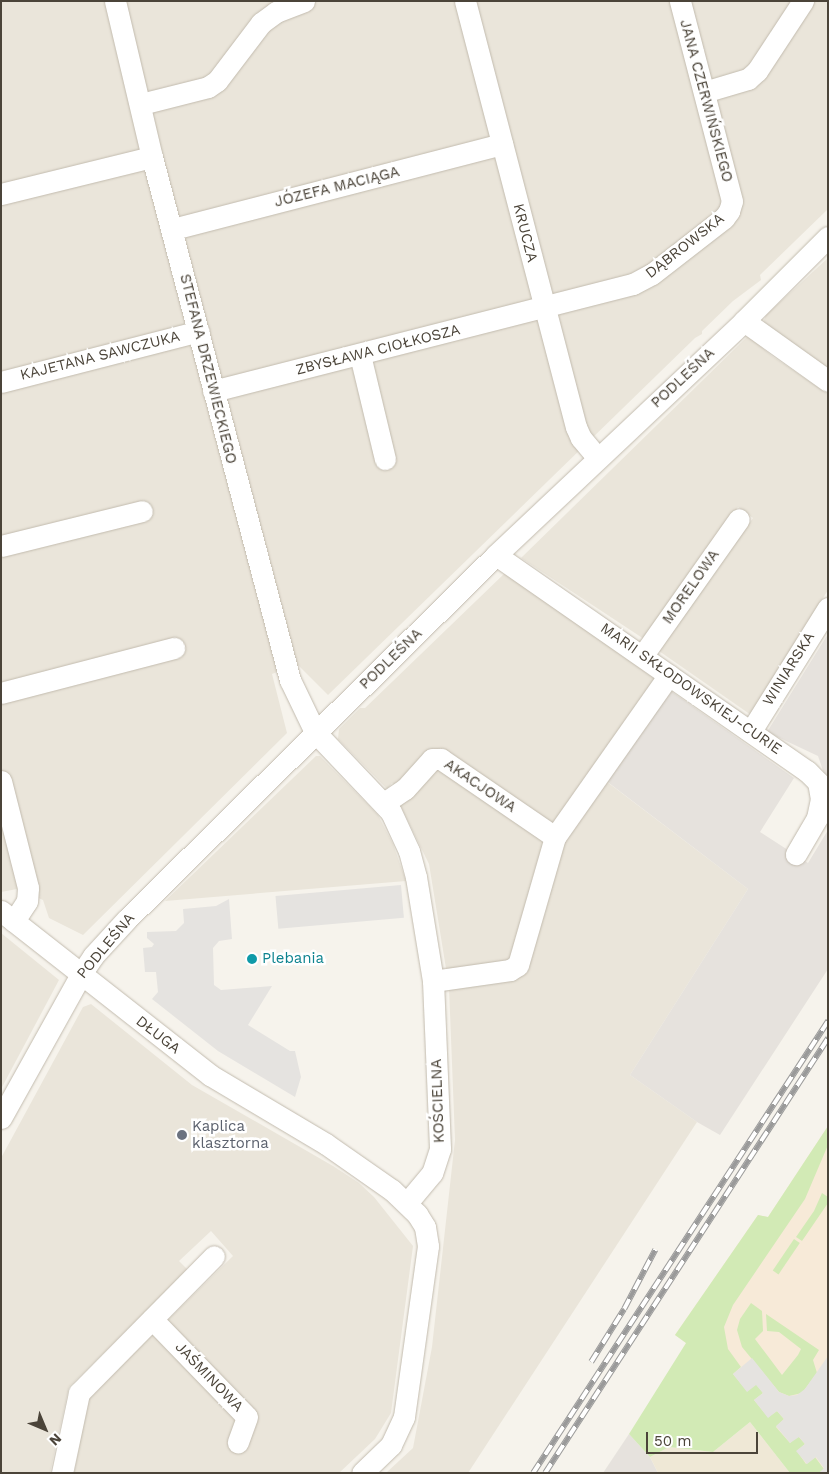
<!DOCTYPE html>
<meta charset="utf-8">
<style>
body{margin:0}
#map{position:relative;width:829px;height:1474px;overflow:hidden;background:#f6f3ec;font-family:"Work Sans",sans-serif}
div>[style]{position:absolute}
.residential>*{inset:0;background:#eae5da}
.commercial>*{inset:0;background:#f7ead8}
.industrial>*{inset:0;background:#e6e2dd}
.education>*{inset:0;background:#efe8d6}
.green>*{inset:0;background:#d2eab5;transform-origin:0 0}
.parking>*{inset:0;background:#e5e3e0;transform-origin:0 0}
.roads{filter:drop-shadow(0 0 1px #c2bbae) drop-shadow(0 0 1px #c2bbae)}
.minor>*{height:21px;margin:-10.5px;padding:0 10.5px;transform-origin:10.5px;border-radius:10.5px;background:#fff}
.rail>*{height:5.5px;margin-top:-2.75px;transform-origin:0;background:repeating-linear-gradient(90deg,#fff 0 11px,#9a9a9a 0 22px);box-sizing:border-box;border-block:1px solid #9a9a9a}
.dots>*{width:14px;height:14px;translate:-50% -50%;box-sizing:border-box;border:2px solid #fff;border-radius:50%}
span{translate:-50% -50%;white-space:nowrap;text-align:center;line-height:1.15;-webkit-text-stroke:5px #fff;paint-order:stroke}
.street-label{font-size:15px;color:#4b4439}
.culture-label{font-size:15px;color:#0d838f}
.left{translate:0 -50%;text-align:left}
.worship-label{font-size:15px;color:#5b616d}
.frame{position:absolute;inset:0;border:2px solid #4b4439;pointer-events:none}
.north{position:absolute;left:20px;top:1404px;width:50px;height:50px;-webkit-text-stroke:4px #fff;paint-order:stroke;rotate:135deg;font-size:14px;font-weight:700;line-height:20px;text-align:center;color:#4b4439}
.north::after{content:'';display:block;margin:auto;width:18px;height:22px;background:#4b4439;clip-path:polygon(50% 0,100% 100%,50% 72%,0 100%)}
.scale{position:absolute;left:646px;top:1432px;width:112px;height:22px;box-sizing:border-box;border:2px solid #4b4439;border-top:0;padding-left:6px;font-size:15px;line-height:18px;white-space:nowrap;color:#4b4439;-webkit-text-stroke:4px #fff;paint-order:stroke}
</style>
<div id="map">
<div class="residential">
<div style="clip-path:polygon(1px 1px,828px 1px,828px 209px,760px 275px,761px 280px,733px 301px,702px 331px,702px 334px,695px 338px,328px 695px,297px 664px,272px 674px,287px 733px,83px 935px,49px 918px,43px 900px,17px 889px,1px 892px)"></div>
<div style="clip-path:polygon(828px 258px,828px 368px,763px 323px,766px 315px)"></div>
<div style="clip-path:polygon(748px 336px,772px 356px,828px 394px,828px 590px,751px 715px,659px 651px,753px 518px,738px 507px,644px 639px,521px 558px)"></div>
<div style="clip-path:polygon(505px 573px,658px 681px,594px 772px,748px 889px,630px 1075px,697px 1122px,468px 1473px,386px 1473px,413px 1448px,432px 1347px,455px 1140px,449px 987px,429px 864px,399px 803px,406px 795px,392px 783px,387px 789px,338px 739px,339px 729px,360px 708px,365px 708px)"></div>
<div style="clip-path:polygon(316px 756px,320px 756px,378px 815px,393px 844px,406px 881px,165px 901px)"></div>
<div style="clip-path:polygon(1px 933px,59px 980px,1px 1089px)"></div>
<div style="clip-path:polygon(91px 1004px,192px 1085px,333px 1166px,359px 1183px,374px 1197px,413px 1246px,391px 1413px,375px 1439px,339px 1473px,74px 1473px,89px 1397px,233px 1256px,211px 1231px,179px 1261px,188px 1270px,69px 1387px,50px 1473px,1px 1473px,1px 1158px,83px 1007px)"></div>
</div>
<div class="commercial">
<div style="clip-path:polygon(828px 1126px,828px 1473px,805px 1473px,718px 1366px,675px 1335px,758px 1215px,768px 1217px)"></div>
</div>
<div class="industrial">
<div style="clip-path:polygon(828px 634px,828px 785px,818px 756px,767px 732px)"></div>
<div style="clip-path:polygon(668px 689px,794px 778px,760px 832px,808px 863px,828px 830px,828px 969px,720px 1135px,697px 1122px,630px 1075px,748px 889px,605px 780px)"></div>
<div style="clip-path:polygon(629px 1434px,650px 1457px,658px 1473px,603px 1473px)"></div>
</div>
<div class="education">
<div style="clip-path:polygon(750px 1422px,790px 1473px,658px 1473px,650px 1457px,669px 1447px,713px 1452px)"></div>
</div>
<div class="green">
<div style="clip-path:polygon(828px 1126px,828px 1145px,805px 1199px,733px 1305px,724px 1327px,728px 1349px,741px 1367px,733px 1374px,747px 1391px,756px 1384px,763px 1393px,754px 1400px,768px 1417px,777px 1411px,784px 1419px,776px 1427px,790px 1443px,798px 1436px,805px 1444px,797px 1451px,806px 1464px,815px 1457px,824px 1469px,819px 1473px,790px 1473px,750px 1422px,713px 1452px,669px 1447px,650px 1457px,629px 1434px,686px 1343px,675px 1335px,758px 1215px,768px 1217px)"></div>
<div style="clip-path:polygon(822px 1193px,828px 1197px,828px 1203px,802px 1241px,796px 1237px,814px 1211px)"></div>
<div style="left:794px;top:1239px;width:7px;height:38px;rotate:34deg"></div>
<div style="clip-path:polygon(751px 1303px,762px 1311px,763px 1331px,755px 1339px,782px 1375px,798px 1355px,801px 1349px,779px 1332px,767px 1331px,766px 1314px,819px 1350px,813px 1360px,817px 1373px,802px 1393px,789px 1396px,779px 1392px,742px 1347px,737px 1330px,740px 1319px)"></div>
</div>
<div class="parking">
<div style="left:401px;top:885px;width:33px;height:126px;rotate:85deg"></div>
<div style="clip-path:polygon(229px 899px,232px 939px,219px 941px,213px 948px,214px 985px,221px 990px,272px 986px,248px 1025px,290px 1051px,295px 1051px,301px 1077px,295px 1097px,218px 1051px,152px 999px,158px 992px,156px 972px,145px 972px,143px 948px,152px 947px,154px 944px,147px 938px,147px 932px,176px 931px,184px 923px,183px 909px,216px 906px)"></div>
<div style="clip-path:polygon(828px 1356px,828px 1473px,819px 1473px,824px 1468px,816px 1457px,807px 1464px,796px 1451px,805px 1444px,799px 1437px,790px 1443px,776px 1426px,784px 1419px,777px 1411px,768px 1418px,754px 1400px,763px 1393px,756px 1385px,747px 1392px,733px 1374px,752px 1358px,779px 1392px,789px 1396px,797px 1395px,805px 1389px)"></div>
</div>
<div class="roads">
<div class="minor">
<div style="left:115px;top:1px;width:160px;rotate:76.7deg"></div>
<div style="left:152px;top:157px;width:541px;rotate:75.22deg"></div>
<div style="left:290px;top:680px;width:58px;rotate:64.3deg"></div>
<div style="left:315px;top:732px;width:110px;rotate:46.5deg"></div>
<div style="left:391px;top:812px;width:43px;rotate:65.2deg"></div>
<div style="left:409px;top:851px;width:27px;rotate:75deg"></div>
<div style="left:416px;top:877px;width:105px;rotate:80.7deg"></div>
<div style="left:433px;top:981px;width:168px;rotate:87.6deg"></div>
<div style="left:440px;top:1149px;width:25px;rotate:108deg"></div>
<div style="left:432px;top:1173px;width:39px;rotate:130deg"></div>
<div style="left:465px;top:1px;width:440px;rotate:75.4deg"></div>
<div style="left:576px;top:427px;width:12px;rotate:66deg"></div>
<div style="left:581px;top:438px;width:26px;rotate:50deg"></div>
<div style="left:704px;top:92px;width:46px;rotate:-16.5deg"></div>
<div style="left:748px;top:79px;width:12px;rotate:-42deg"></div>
<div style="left:757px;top:71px;width:84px;rotate:-56.7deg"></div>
<div style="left:141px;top:104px;width:69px;rotate:-14.2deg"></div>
<div style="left:208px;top:87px;width:11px;rotate:-34deg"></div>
<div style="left:217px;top:81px;width:73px;rotate:-52.8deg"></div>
<div style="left:261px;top:23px;width:19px;rotate:-36deg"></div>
<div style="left:276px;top:12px;width:30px;rotate:-21deg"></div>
<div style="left:1px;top:194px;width:155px;rotate:-13.8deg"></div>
<div style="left:173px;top:229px;width:340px;rotate:-14.5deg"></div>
<div style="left:744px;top:321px;width:103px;rotate:35.5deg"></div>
<div style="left:360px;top:355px;width:107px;rotate:76.5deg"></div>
<div style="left:1px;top:382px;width:204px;rotate:-14.4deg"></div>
<div style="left:213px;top:391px;width:433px;rotate:-14.3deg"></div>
<div style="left:633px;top:284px;width:21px;rotate:-28deg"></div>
<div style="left:652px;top:274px;width:91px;rotate:-37.9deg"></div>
<div style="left:724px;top:218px;width:9px;rotate:-54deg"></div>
<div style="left:729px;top:211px;width:10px;rotate:-73deg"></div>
<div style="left:732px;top:201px;width:207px;rotate:-104.6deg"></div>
<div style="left:1px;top:546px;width:145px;rotate:-13.9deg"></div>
<div style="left:496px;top:555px;width:379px;rotate:34.8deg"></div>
<div style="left:807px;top:771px;width:16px;rotate:45deg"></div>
<div style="left:818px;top:782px;width:17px;rotate:80deg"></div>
<div style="left:821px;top:799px;width:19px;rotate:102deg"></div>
<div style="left:817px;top:818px;width:42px;rotate:120.3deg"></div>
<div style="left:643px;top:655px;width:166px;rotate:-54.8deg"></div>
<div style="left:1px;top:693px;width:179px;rotate:-14.6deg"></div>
<div style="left:751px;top:731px;width:145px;rotate:-58deg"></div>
<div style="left:1px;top:781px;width:110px;rotate:75.8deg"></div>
<div style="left:28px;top:888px;width:13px;rotate:94deg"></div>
<div style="left:27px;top:901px;width:24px;rotate:123deg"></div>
<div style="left:384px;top:803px;width:25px;rotate:-34deg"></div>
<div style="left:405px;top:789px;width:40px;rotate:-48deg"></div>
<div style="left:432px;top:759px;width:9px"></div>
<div style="left:441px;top:759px;width:138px;rotate:34.4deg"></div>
<div style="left:1px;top:911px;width:266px;rotate:38.1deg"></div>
<div style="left:210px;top:1075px;width:135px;rotate:30.7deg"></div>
<div style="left:326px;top:1144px;width:80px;rotate:34.9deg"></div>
<div style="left:392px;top:1190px;width:35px;rotate:44deg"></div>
<div style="left:417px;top:1214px;width:15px;rotate:58deg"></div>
<div style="left:425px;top:1227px;width:19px;rotate:81deg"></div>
<div style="left:428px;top:1246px;width:173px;rotate:98deg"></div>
<div style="left:404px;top:1417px;width:31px;rotate:115deg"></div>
<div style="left:391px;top:1445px;width:40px;rotate:136deg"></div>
<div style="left:433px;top:981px;width:78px;rotate:-8.1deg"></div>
<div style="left:510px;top:970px;width:9px;rotate:-32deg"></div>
<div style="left:518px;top:965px;width:133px;rotate:-73.9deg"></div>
<div style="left:555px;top:837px;width:198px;rotate:-54.9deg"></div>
<div style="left:1px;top:1118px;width:165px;rotate:-60.9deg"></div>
<div style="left:81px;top:974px;width:22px;rotate:-56deg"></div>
<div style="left:93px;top:956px;width:50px;rotate:-47.4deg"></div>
<div style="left:127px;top:919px;width:518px;rotate:-44.61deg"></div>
<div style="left:496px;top:555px;width:341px;rotate:-43.3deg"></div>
<div style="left:744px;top:321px;width:119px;rotate:-45deg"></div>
<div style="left:152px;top:1319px;width:136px;rotate:45.9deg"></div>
<div style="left:247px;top:1417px;width:27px;rotate:110deg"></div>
<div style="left:62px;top:1473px;width:82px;rotate:-78deg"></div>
<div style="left:79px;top:1393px;width:192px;rotate:-45.4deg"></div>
</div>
</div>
<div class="rail">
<div style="left:591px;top:1362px;width:62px;rotate:-58.1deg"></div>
<div style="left:624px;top:1309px;width:67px;rotate:-62.3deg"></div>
<div style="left:533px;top:1473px;width:540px;rotate:-56.87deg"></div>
<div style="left:545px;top:1473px;width:519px;rotate:-56.95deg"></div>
</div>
<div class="dots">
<div style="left:252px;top:959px;background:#0f9aa8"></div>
<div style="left:182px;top:1135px;background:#6b7280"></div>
</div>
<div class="street-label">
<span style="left:706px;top:101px;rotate:75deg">JANA CZERWIŃSKIEGO</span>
<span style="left:337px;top:187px;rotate:-14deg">JÓZEFA MACIĄGA</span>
<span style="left:525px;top:233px;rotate:76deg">KRUCZA</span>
<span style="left:685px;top:246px;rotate:-38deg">DĄBROWSKA</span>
<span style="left:378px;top:350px;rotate:-14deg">ZBYSŁAWA CIOŁKOSZA</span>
<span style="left:100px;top:356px;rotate:-14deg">KAJETANA SAWCZUKA</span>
<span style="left:208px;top:369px;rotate:76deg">STEFANA DRZEWIECKIEGO</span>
<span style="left:683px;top:378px;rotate:-43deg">PODLEŚNA</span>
<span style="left:691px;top:587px;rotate:-55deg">MORELOWA</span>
<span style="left:391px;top:659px;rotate:-44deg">PODLEŚNA</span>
<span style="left:789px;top:669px;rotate:-58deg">WINIARSKA</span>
<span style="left:691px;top:689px;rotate:35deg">MARII SKŁODOWSKIEJ-CURIE</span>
<span style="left:480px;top:786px;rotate:34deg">AKACJOWA</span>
<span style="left:106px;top:946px;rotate:-50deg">PODLEŚNA</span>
<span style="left:158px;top:1035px;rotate:38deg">DŁUGA</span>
<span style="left:438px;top:1101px;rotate:-92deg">KOŚCIELNA</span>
<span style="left:209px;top:1377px;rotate:46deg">JAŚMINOWA</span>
</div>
<div class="culture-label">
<span class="left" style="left:262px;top:959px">Plebania</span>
</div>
<div class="worship-label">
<span class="left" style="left:192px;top:1135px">Kaplica<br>klasztorna</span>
</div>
<div class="frame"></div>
<div class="north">N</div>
<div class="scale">50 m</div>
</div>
